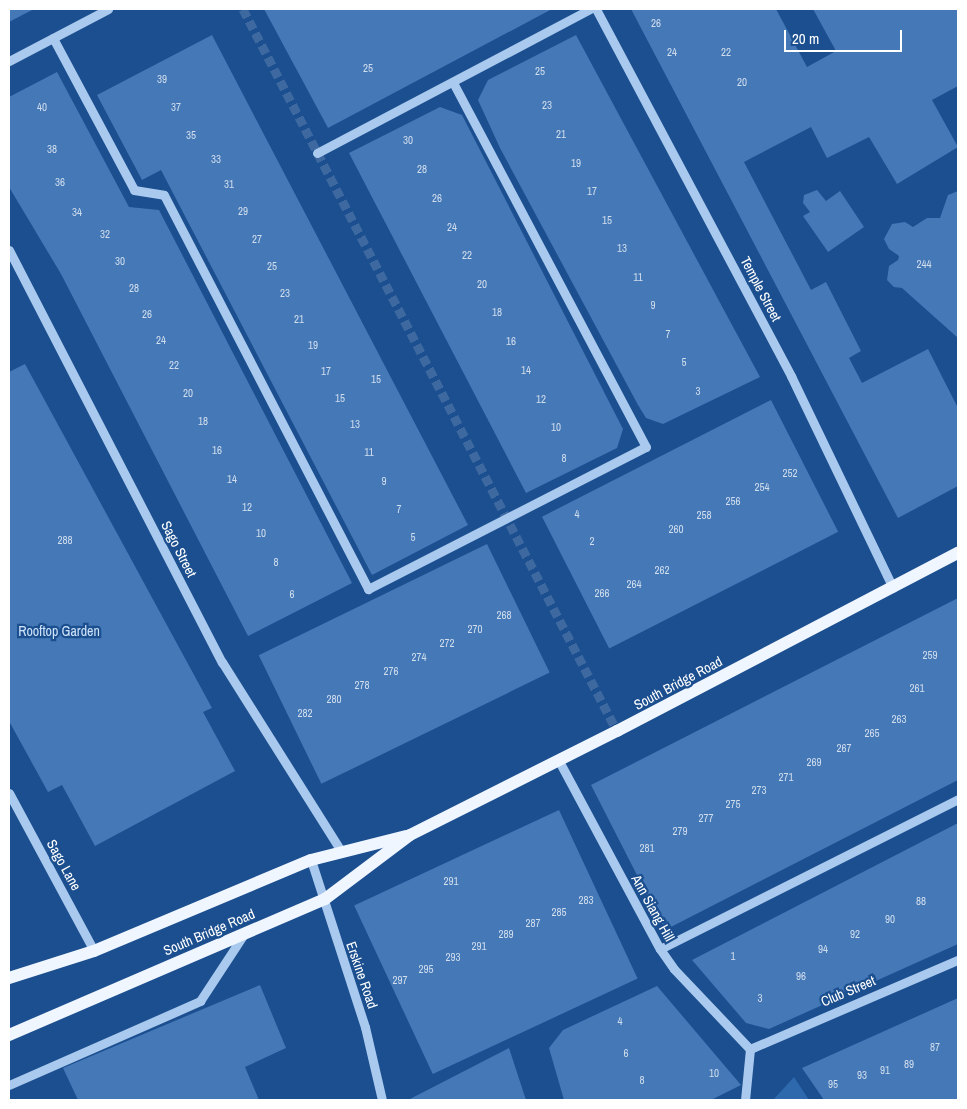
<!DOCTYPE html>
<style>
body{margin:0}
#map{position:relative;width:967px;height:1109px;overflow:hidden;background:#1b4f8f;font-family:"Archivo Narrow",sans-serif}
div>[style]{position:absolute}
.green>*{inset:0;background:#2e69ad}
.building>*{inset:0;background:#4478b7;transform-origin:0 0}
.minor-tunnel>*{height:9px;margin-top:-4.5px;transform-origin:0;background:repeating-linear-gradient(90deg,#3d69a0 0 9px,transparent 0 13.5px)}
.minor>*{height:9px;margin:-4.5px;padding:0 4.5px;transform-origin:4.5px;border-radius:4.5px;background:#a9c9ee}
.major>*{height:12px;margin:-6px;padding:0 6px;transform-origin:6px;border-radius:6px;background:#f0f6ff}
span{translate:-50% -50%;white-space:nowrap;text-align:center;line-height:1.15;-webkit-text-stroke:4.5px #1b4f8f;paint-order:stroke}
.number-label{font-size:11px;color:#d0dded}
.number-label span{-webkit-text-stroke-width:0}
.street-label{font-size:14px;color:#fff}
.park-label{font-size:14px;color:#cfe3fa}
.frame{position:absolute;inset:0;border:10px solid #fff;pointer-events:none}
.scale{position:absolute;left:784px;top:30px;width:118px;height:22px;box-sizing:border-box;border:2px solid #fff;border-top:0;padding-left:6px;font-size:15px;line-height:18px;white-space:nowrap;color:#fff;-webkit-text-stroke:4px #1b4f8f;paint-order:stroke}
</style>
<div id="map">
<div class="green">
<div style="clip-path:polygon(794px 1077px,809px 1100px,773px 1100px)"></div>
</div>
<div class="building">
<div style="clip-path:polygon(9px 9px,34px 9px,9px 22px)"></div>
<div style="clip-path:polygon(264px 9px,552px 9px,328px 128px)"></div>
<div style="clip-path:polygon(631px 9px,776px 9px,807px 67px,836px 51px,813px 9px,958px 9px,958px 86px,932px 100px,958px 147px,897px 184px,869px 137px,827px 158px,811px 127px,744px 162px,811px 290px,826px 282px,861px 351px,849px 358px,862px 383px,928px 349px,958px 408px,958px 486px,898px 518px)"></div>
<div style="clip-path:polygon(212px 35px,468px 525px,372px 575px,161px 170px,142px 180px,97px 95px)"></div>
<div style="clip-path:polygon(576px 35px,760px 377px,663px 424px,646px 418px,638px 405px,500px 148px,478px 100px,488px 80px)"></div>
<div style="clip-path:polygon(57px 72px,129px 207px,159px 210px,352px 583px,248px 636px,61px 274px,9px 187px,9px 97px)"></div>
<div style="clip-path:polygon(440px 107px,462px 115px,623px 429px,617px 448px,526px 493px,349px 153px)"></div>
<div style="clip-path:polygon(817px 190px,826px 201px,840px 191px,864px 227px,828px 252px,803px 216px,810px 212px,803px 203px,804px 195px)"></div>
<div style="clip-path:polygon(958px 191px,958px 338px,902px 288px,894px 287px,887px 280px,889px 266px,898px 260px,899px 256px,889px 249px,884px 239px,892px 224px,905px 222px,913px 227px,927px 218px,940px 218px,948px 195px)"></div>
<div style="clip-path:polygon(25px 364px,212px 708px,203px 712px,235px 771px,95px 846px,62px 785px,48px 792px,9px 721px,9px 372px)"></div>
<div style="left:771px;top:400px;width:148px;height:257px;rotate:63deg"></div>
<div style="left:487px;top:544px;width:143px;height:254px;rotate:64deg"></div>
<div style="clip-path:polygon(958px 598px,958px 780px,665px 930px,591px 785px)"></div>
<div style="left:559px;top:810px;width:186px;height:226px;rotate:65deg"></div>
<div style="clip-path:polygon(958px 823px,958px 944px,769px 1029px,746px 1023px,692px 960px)"></div>
<div style="clip-path:polygon(260px 985px,286px 1048px,245px 1067px,259px 1100px,78px 1100px,63px 1068px)"></div>
<div style="clip-path:polygon(657px 986px,741px 1085px,711px 1100px,564px 1100px,549px 1048px,563px 1030px)"></div>
<div style="clip-path:polygon(958px 998px,958px 1100px,824px 1100px,802px 1068px)"></div>
<div style="clip-path:polygon(509px 1048px,526px 1100px,408px 1100px)"></div>
</div>
<div class="minor-tunnel">
<div style="left:243px;top:9px;width:813px;rotate:62.62deg"></div>
</div>
<div class="minor">
<div style="left:596px;top:9px;width:416px;rotate:62deg"></div>
<div style="left:791px;top:376px;width:235px;rotate:64.3deg"></div>
<div style="left:53px;top:38px;width:172px;rotate:61.9deg"></div>
<div style="left:134px;top:190px;width:30px;rotate:9deg"></div>
<div style="left:164px;top:195px;width:444px;rotate:62.6deg"></div>
<div style="left:368px;top:589px;width:312px;rotate:-27.1deg"></div>
<div style="left:646px;top:447px;width:413px;rotate:-117.9deg"></div>
<div style="left:9px;top:61px;width:112px;rotate:-27.7deg"></div>
<div style="left:317px;top:153px;width:309px;rotate:-27.8deg"></div>
<div style="left:9px;top:250px;width:464px;rotate:62.7deg"></div>
<div style="left:222px;top:662px;width:223px;rotate:57.8deg"></div>
<div style="left:559px;top:761px;width:213px;rotate:61.8deg"></div>
<div style="left:660px;top:949px;width:24px;rotate:55deg"></div>
<div style="left:674px;top:969px;width:110px;rotate:46.5deg"></div>
<div style="left:9px;top:793px;width:179px;rotate:61.7deg"></div>
<div style="left:311px;top:860px;width:176px;rotate:72.1deg"></div>
<div style="left:365px;top:1027px;width:75px;rotate:76.9deg"></div>
<div style="left:660px;top:949px;width:334px;rotate:-26.7deg"></div>
<div style="left:750px;top:1049px;width:226px;rotate:-23.2deg"></div>
<div style="left:9px;top:1085px;width:209px;rotate:-23.7deg"></div>
<div style="left:200px;top:1001px;width:80px;rotate:-56.7deg"></div>
<div style="left:745px;top:1100px;width:51px;rotate:-84.4deg"></div>
</div>
<div class="major">
<div style="left:9px;top:978px;width:89px;rotate:-17.6deg"></div>
<div style="left:94px;top:951px;width:235px;rotate:-22.8deg"></div>
<div style="left:311px;top:860px;width:98px;rotate:-14.2deg"></div>
<div style="left:9px;top:1035px;width:344px;rotate:-23.3deg"></div>
<div style="left:325px;top:899px;width:106px;rotate:-37deg"></div>
<div style="left:410px;top:835px;width:232px;rotate:-26.7deg"></div>
<div style="left:617px;top:731px;width:385px;rotate:-27.6deg"></div>
</div>
<div class="number-label">
<span style="left:656px;top:23px">26</span>
<span style="left:672px;top:52px">24</span>
<span style="left:726px;top:52px">22</span>
<span style="left:368px;top:68px">25</span>
<span style="left:540px;top:71px">25</span>
<span style="left:162px;top:79px">39</span>
<span style="left:742px;top:82px">20</span>
<span style="left:547px;top:105px">23</span>
<span style="left:42px;top:107px">40</span>
<span style="left:176px;top:107px">37</span>
<span style="left:561px;top:134px">21</span>
<span style="left:191px;top:135px">35</span>
<span style="left:408px;top:140px">30</span>
<span style="left:52px;top:149px">38</span>
<span style="left:216px;top:159px">33</span>
<span style="left:576px;top:163px">19</span>
<span style="left:422px;top:169px">28</span>
<span style="left:60px;top:182px">36</span>
<span style="left:229px;top:184px">31</span>
<span style="left:592px;top:191px">17</span>
<span style="left:437px;top:198px">26</span>
<span style="left:243px;top:211px">29</span>
<span style="left:77px;top:212px">34</span>
<span style="left:607px;top:220px">15</span>
<span style="left:452px;top:227px">24</span>
<span style="left:105px;top:234px">32</span>
<span style="left:257px;top:239px">27</span>
<span style="left:622px;top:248px">13</span>
<span style="left:467px;top:255px">22</span>
<span style="left:120px;top:261px">30</span>
<span style="left:924px;top:264px">244</span>
<span style="left:272px;top:266px">25</span>
<span style="left:638px;top:277px">11</span>
<span style="left:482px;top:284px">20</span>
<span style="left:134px;top:288px">28</span>
<span style="left:285px;top:293px">23</span>
<span style="left:653px;top:305px">9</span>
<span style="left:497px;top:312px">18</span>
<span style="left:147px;top:314px">26</span>
<span style="left:299px;top:319px">21</span>
<span style="left:668px;top:334px">7</span>
<span style="left:161px;top:340px">24</span>
<span style="left:511px;top:341px">16</span>
<span style="left:313px;top:345px">19</span>
<span style="left:684px;top:362px">5</span>
<span style="left:174px;top:365px">22</span>
<span style="left:526px;top:370px">14</span>
<span style="left:326px;top:371px">17</span>
<span style="left:376px;top:379px">15</span>
<span style="left:698px;top:391px">3</span>
<span style="left:188px;top:393px">20</span>
<span style="left:340px;top:398px">15</span>
<span style="left:541px;top:399px">12</span>
<span style="left:203px;top:421px">18</span>
<span style="left:355px;top:424px">13</span>
<span style="left:556px;top:427px">10</span>
<span style="left:217px;top:450px">16</span>
<span style="left:369px;top:452px">11</span>
<span style="left:564px;top:458px">8</span>
<span style="left:790px;top:473px">252</span>
<span style="left:232px;top:479px">14</span>
<span style="left:384px;top:481px">9</span>
<span style="left:762px;top:487px">254</span>
<span style="left:733px;top:501px">256</span>
<span style="left:247px;top:507px">12</span>
<span style="left:399px;top:509px">7</span>
<span style="left:577px;top:514px">4</span>
<span style="left:704px;top:515px">258</span>
<span style="left:676px;top:529px">260</span>
<span style="left:261px;top:533px">10</span>
<span style="left:413px;top:537px">5</span>
<span style="left:65px;top:540px">288</span>
<span style="left:592px;top:541px">2</span>
<span style="left:276px;top:562px">8</span>
<span style="left:662px;top:570px">262</span>
<span style="left:634px;top:584px">264</span>
<span style="left:602px;top:593px">266</span>
<span style="left:292px;top:594px">6</span>
<span style="left:504px;top:615px">268</span>
<span style="left:475px;top:629px">270</span>
<span style="left:447px;top:643px">272</span>
<span style="left:930px;top:655px">259</span>
<span style="left:419px;top:657px">274</span>
<span style="left:391px;top:671px">276</span>
<span style="left:362px;top:685px">278</span>
<span style="left:917px;top:688px">261</span>
<span style="left:334px;top:699px">280</span>
<span style="left:305px;top:713px">282</span>
<span style="left:899px;top:719px">263</span>
<span style="left:872px;top:733px">265</span>
<span style="left:844px;top:748px">267</span>
<span style="left:814px;top:762px">269</span>
<span style="left:786px;top:777px">271</span>
<span style="left:759px;top:790px">273</span>
<span style="left:733px;top:804px">275</span>
<span style="left:706px;top:818px">277</span>
<span style="left:680px;top:831px">279</span>
<span style="left:647px;top:848px">281</span>
<span style="left:451px;top:881px">291</span>
<span style="left:586px;top:900px">283</span>
<span style="left:921px;top:901px">88</span>
<span style="left:559px;top:912px">285</span>
<span style="left:890px;top:919px">90</span>
<span style="left:533px;top:923px">287</span>
<span style="left:506px;top:934px">289</span>
<span style="left:855px;top:934px">92</span>
<span style="left:479px;top:946px">291</span>
<span style="left:823px;top:949px">94</span>
<span style="left:733px;top:956px">1</span>
<span style="left:453px;top:957px">293</span>
<span style="left:426px;top:969px">295</span>
<span style="left:801px;top:976px">96</span>
<span style="left:400px;top:980px">297</span>
<span style="left:760px;top:998px">3</span>
<span style="left:620px;top:1021px">4</span>
<span style="left:935px;top:1047px">87</span>
<span style="left:626px;top:1053px">6</span>
<span style="left:909px;top:1064px">89</span>
<span style="left:885px;top:1070px">91</span>
<span style="left:714px;top:1073px">10</span>
<span style="left:862px;top:1075px">93</span>
<span style="left:642px;top:1080px">8</span>
<span style="left:833px;top:1084px">95</span>
</div>
<div class="street-label">
<span style="left:761px;top:289px;rotate:62deg">Temple Street</span>
<span style="left:179px;top:549px;rotate:63deg">Sago Street</span>
<span style="left:678px;top:683px;rotate:-28deg">South Bridge Road</span>
<span style="left:64px;top:865px;rotate:61deg">Sago Lane</span>
<span style="left:653px;top:908px;rotate:61deg">Ann Siang Hill</span>
<span style="left:209px;top:932px;rotate:-23deg">South Bridge Road</span>
<span style="left:362px;top:975px;rotate:71deg">Erskine Road</span>
<span style="left:848px;top:991px;rotate:-23deg">Club Street</span>
</div>
<div class="park-label">
<span style="left:59px;top:631px">Rooftop Garden</span>
</div>
<div class="frame"></div>
<div class="scale">20 m</div>
</div>
